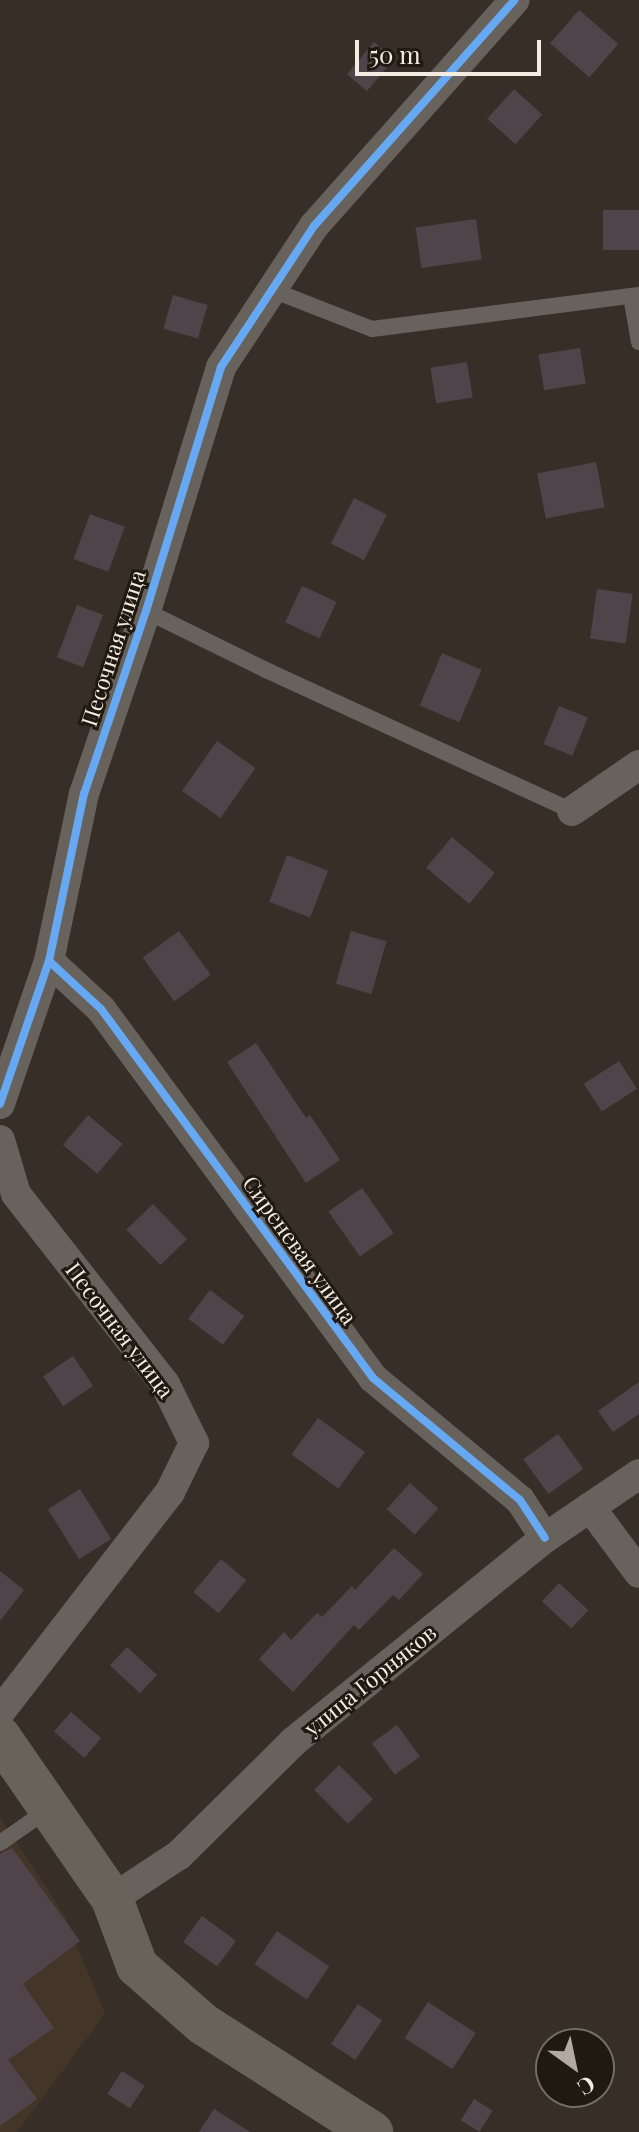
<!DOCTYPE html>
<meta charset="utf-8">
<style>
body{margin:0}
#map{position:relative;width:639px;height:2132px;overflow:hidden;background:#372f27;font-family:"Playfair Display",serif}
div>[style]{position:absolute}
.industrial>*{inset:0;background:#433629}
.building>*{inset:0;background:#50444a;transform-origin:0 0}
.lane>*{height:16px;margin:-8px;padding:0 8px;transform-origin:8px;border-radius:8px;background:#68625c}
.street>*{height:30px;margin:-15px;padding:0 15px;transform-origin:15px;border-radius:15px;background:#68625c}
.secondary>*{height:42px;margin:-21px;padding:0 21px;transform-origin:21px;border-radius:21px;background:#67625a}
.cycleway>*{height:8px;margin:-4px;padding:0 4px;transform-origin:4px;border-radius:4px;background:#66a8f1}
span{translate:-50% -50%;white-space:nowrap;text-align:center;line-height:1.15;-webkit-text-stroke:6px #1f1912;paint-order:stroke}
.street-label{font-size:22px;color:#f4ebe1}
.north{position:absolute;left:535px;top:2028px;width:80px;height:80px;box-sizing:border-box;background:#1f1912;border:2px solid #746d65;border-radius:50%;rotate:147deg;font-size:22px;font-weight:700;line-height:32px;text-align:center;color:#f4ebe1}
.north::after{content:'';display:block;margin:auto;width:28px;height:36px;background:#b2a9a0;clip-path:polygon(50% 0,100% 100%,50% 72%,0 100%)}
.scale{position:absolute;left:355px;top:40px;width:186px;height:36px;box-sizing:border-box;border:4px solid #f4ebe1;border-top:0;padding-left:10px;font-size:24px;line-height:28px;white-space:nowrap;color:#f4ebe1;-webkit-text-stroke:6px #1f1912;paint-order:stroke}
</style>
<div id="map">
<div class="industrial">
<div style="clip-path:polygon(0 1817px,65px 1916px,105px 2014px,17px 2132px,0 2132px)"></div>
</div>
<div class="building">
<div style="left:579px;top:10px;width:52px;height:44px;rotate:41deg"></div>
<div style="left:374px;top:42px;width:26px;height:42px;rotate:40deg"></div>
<div style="left:514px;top:89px;width:38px;height:40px;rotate:42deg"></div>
<div style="left:639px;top:210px;width:40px;height:36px;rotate:90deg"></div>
<div style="left:476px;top:219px;width:41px;height:61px;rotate:82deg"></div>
<div style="left:173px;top:295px;width:36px;height:35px;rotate:16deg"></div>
<div style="left:580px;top:348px;width:36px;height:42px;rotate:81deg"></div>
<div style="left:467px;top:362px;width:36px;height:37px;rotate:81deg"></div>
<div style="left:596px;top:462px;width:46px;height:60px;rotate:79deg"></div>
<div style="left:354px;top:498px;width:37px;height:51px;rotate:27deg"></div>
<div style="left:90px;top:514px;width:37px;height:48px;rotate:20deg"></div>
<div style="left:302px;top:586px;width:38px;height:40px;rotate:25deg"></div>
<div style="left:597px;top:589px;width:36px;height:50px;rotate:8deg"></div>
<div style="left:77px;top:605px;width:28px;height:56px;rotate:21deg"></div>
<div style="left:442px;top:653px;width:43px;height:57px;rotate:23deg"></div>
<div style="left:559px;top:706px;width:31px;height:41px;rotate:22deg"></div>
<div style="left:217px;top:741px;width:47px;height:61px;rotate:35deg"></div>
<div style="left:452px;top:837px;width:56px;height:40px;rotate:40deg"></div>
<div style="left:287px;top:855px;width:44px;height:50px;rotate:21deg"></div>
<div style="left:179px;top:931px;width:54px;height:45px;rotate:54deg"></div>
<div style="left:351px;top:931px;width:37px;height:55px;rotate:16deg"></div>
<div style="clip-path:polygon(256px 1043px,306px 1118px,310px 1115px,340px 1160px,306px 1183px,227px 1062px)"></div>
<div style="left:619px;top:1061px;width:33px;height:42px;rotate:57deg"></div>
<div style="left:88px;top:1115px;width:45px;height:39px;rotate:40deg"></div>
<div style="left:362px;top:1188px;width:55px;height:41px;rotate:55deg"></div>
<div style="left:153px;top:1204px;width:49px;height:37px;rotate:46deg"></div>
<div style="left:210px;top:1290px;width:43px;height:36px;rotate:37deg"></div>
<div style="left:73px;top:1356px;width:36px;height:36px;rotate:56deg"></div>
<div style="clip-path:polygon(639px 1382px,639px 1414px,613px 1432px,598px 1411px)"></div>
<div style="left:318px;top:1418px;width:58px;height:45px;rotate:36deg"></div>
<div style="left:558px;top:1434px;width:43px;height:43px;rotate:54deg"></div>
<div style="left:410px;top:1483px;width:38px;height:35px;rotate:42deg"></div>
<div style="left:80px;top:1489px;width:59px;height:38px;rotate:58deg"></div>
<div style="clip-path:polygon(394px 1548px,423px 1574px,399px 1600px,393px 1595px,359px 1630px,354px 1625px,293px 1692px,259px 1659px,284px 1632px,291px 1640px,317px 1613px,322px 1617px,352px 1586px,355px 1590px)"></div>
<div style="left:221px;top:1559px;width:33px;height:43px;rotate:40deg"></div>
<div style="clip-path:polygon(0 1571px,24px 1590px,0 1621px)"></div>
<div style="left:559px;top:1583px;width:40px;height:25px;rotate:43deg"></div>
<div style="left:127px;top:1647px;width:41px;height:25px;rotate:43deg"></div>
<div style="left:71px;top:1712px;width:40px;height:26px;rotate:41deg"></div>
<div style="left:397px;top:1725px;width:39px;height:31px;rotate:54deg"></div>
<div style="left:339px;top:1765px;width:48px;height:35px;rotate:45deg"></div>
<div style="clip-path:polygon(12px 1848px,80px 1941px,23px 1984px,54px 2028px,8px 2060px,37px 2099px,0 2126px,0 1854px)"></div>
<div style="left:202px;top:1916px;width:42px;height:32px;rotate:36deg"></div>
<div style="left:277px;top:1931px;width:63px;height:40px;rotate:34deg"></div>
<div style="left:428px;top:2002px;width:57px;height:43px;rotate:33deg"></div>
<div style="left:358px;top:2004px;width:29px;height:48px;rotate:34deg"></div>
<div style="left:122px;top:2071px;width:27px;height:27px;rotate:33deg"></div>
<div style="left:474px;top:2099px;width:22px;height:25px;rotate:32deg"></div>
<div style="clip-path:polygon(214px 2109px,250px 2132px,199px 2132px)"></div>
</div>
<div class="lane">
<div style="left:272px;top:290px;width:107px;rotate:21.3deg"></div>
<div style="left:372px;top:329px;width:269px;rotate:-7.3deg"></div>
<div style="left:631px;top:296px;width:47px;rotate:80.1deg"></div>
<div style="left:146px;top:611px;width:136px;rotate:26.2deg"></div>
<div style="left:268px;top:671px;width:335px;rotate:24.7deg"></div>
<div style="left:0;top:1843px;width:60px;rotate:-34.8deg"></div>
</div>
<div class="street">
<div style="left:572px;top:811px;width:81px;rotate:-34.5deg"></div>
<div style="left:49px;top:961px;width:71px;rotate:42.7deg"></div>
<div style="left:101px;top:1009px;width:458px;rotate:53.6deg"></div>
<div style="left:373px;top:1378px;width:191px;rotate:39.7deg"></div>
<div style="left:520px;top:1500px;width:45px;rotate:56.7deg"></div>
<div style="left:0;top:1104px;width:151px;rotate:-71.1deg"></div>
<div style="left:49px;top:961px;width:171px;rotate:-78.2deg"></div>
<div style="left:84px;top:794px;width:193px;rotate:-71.3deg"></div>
<div style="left:146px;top:611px;width:255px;rotate:-72.9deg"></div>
<div style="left:221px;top:367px;width:169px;rotate:-56.6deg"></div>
<div style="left:314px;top:226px;width:302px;rotate:-48.4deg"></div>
<div style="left:0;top:1140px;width:56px;rotate:73.5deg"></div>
<div style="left:16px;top:1194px;width:241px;rotate:51.9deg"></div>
<div style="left:165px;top:1384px;width:66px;rotate:63.8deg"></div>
<div style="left:194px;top:1443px;width:55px;rotate:116.1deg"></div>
<div style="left:170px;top:1492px;width:278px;rotate:127.7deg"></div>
<div style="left:590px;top:1507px;width:82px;rotate:53.4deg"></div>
<div style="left:112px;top:1899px;width:80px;rotate:-33.3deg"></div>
<div style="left:179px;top:1855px;width:161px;rotate:-44.7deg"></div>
<div style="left:293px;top:1742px;width:324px;rotate:-39deg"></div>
<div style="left:545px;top:1538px;width:114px;rotate:-34.2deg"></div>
</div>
<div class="secondary">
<div style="left:0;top:1737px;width:197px;rotate:55.3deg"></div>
<div style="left:112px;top:1899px;width:72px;rotate:69.5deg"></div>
<div style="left:137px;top:1966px;width:88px;rotate:41.3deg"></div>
<div style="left:203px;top:2024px;width:201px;rotate:32.6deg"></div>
</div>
<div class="cycleway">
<div style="left:49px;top:961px;width:71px;rotate:42.7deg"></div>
<div style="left:101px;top:1009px;width:458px;rotate:53.6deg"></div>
<div style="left:373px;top:1378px;width:191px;rotate:39.7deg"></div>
<div style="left:520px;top:1500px;width:45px;rotate:56.7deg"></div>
<div style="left:0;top:1104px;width:151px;rotate:-71.1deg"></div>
<div style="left:49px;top:961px;width:171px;rotate:-78.2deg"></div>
<div style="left:84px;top:794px;width:193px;rotate:-71.3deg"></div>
<div style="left:146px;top:611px;width:255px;rotate:-72.9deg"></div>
<div style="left:221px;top:367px;width:169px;rotate:-56.6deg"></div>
<div style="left:314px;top:226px;width:302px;rotate:-48.4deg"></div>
</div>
<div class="street-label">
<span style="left:113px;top:648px;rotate:-72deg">Песочная улица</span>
<span style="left:300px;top:1250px;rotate:54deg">Сиреневая улица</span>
<span style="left:120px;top:1330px;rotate:53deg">Песочная улица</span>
<span style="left:370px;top:1680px;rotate:-39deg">улица Горняков</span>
</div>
<div class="north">С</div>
<div class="scale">50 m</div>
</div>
